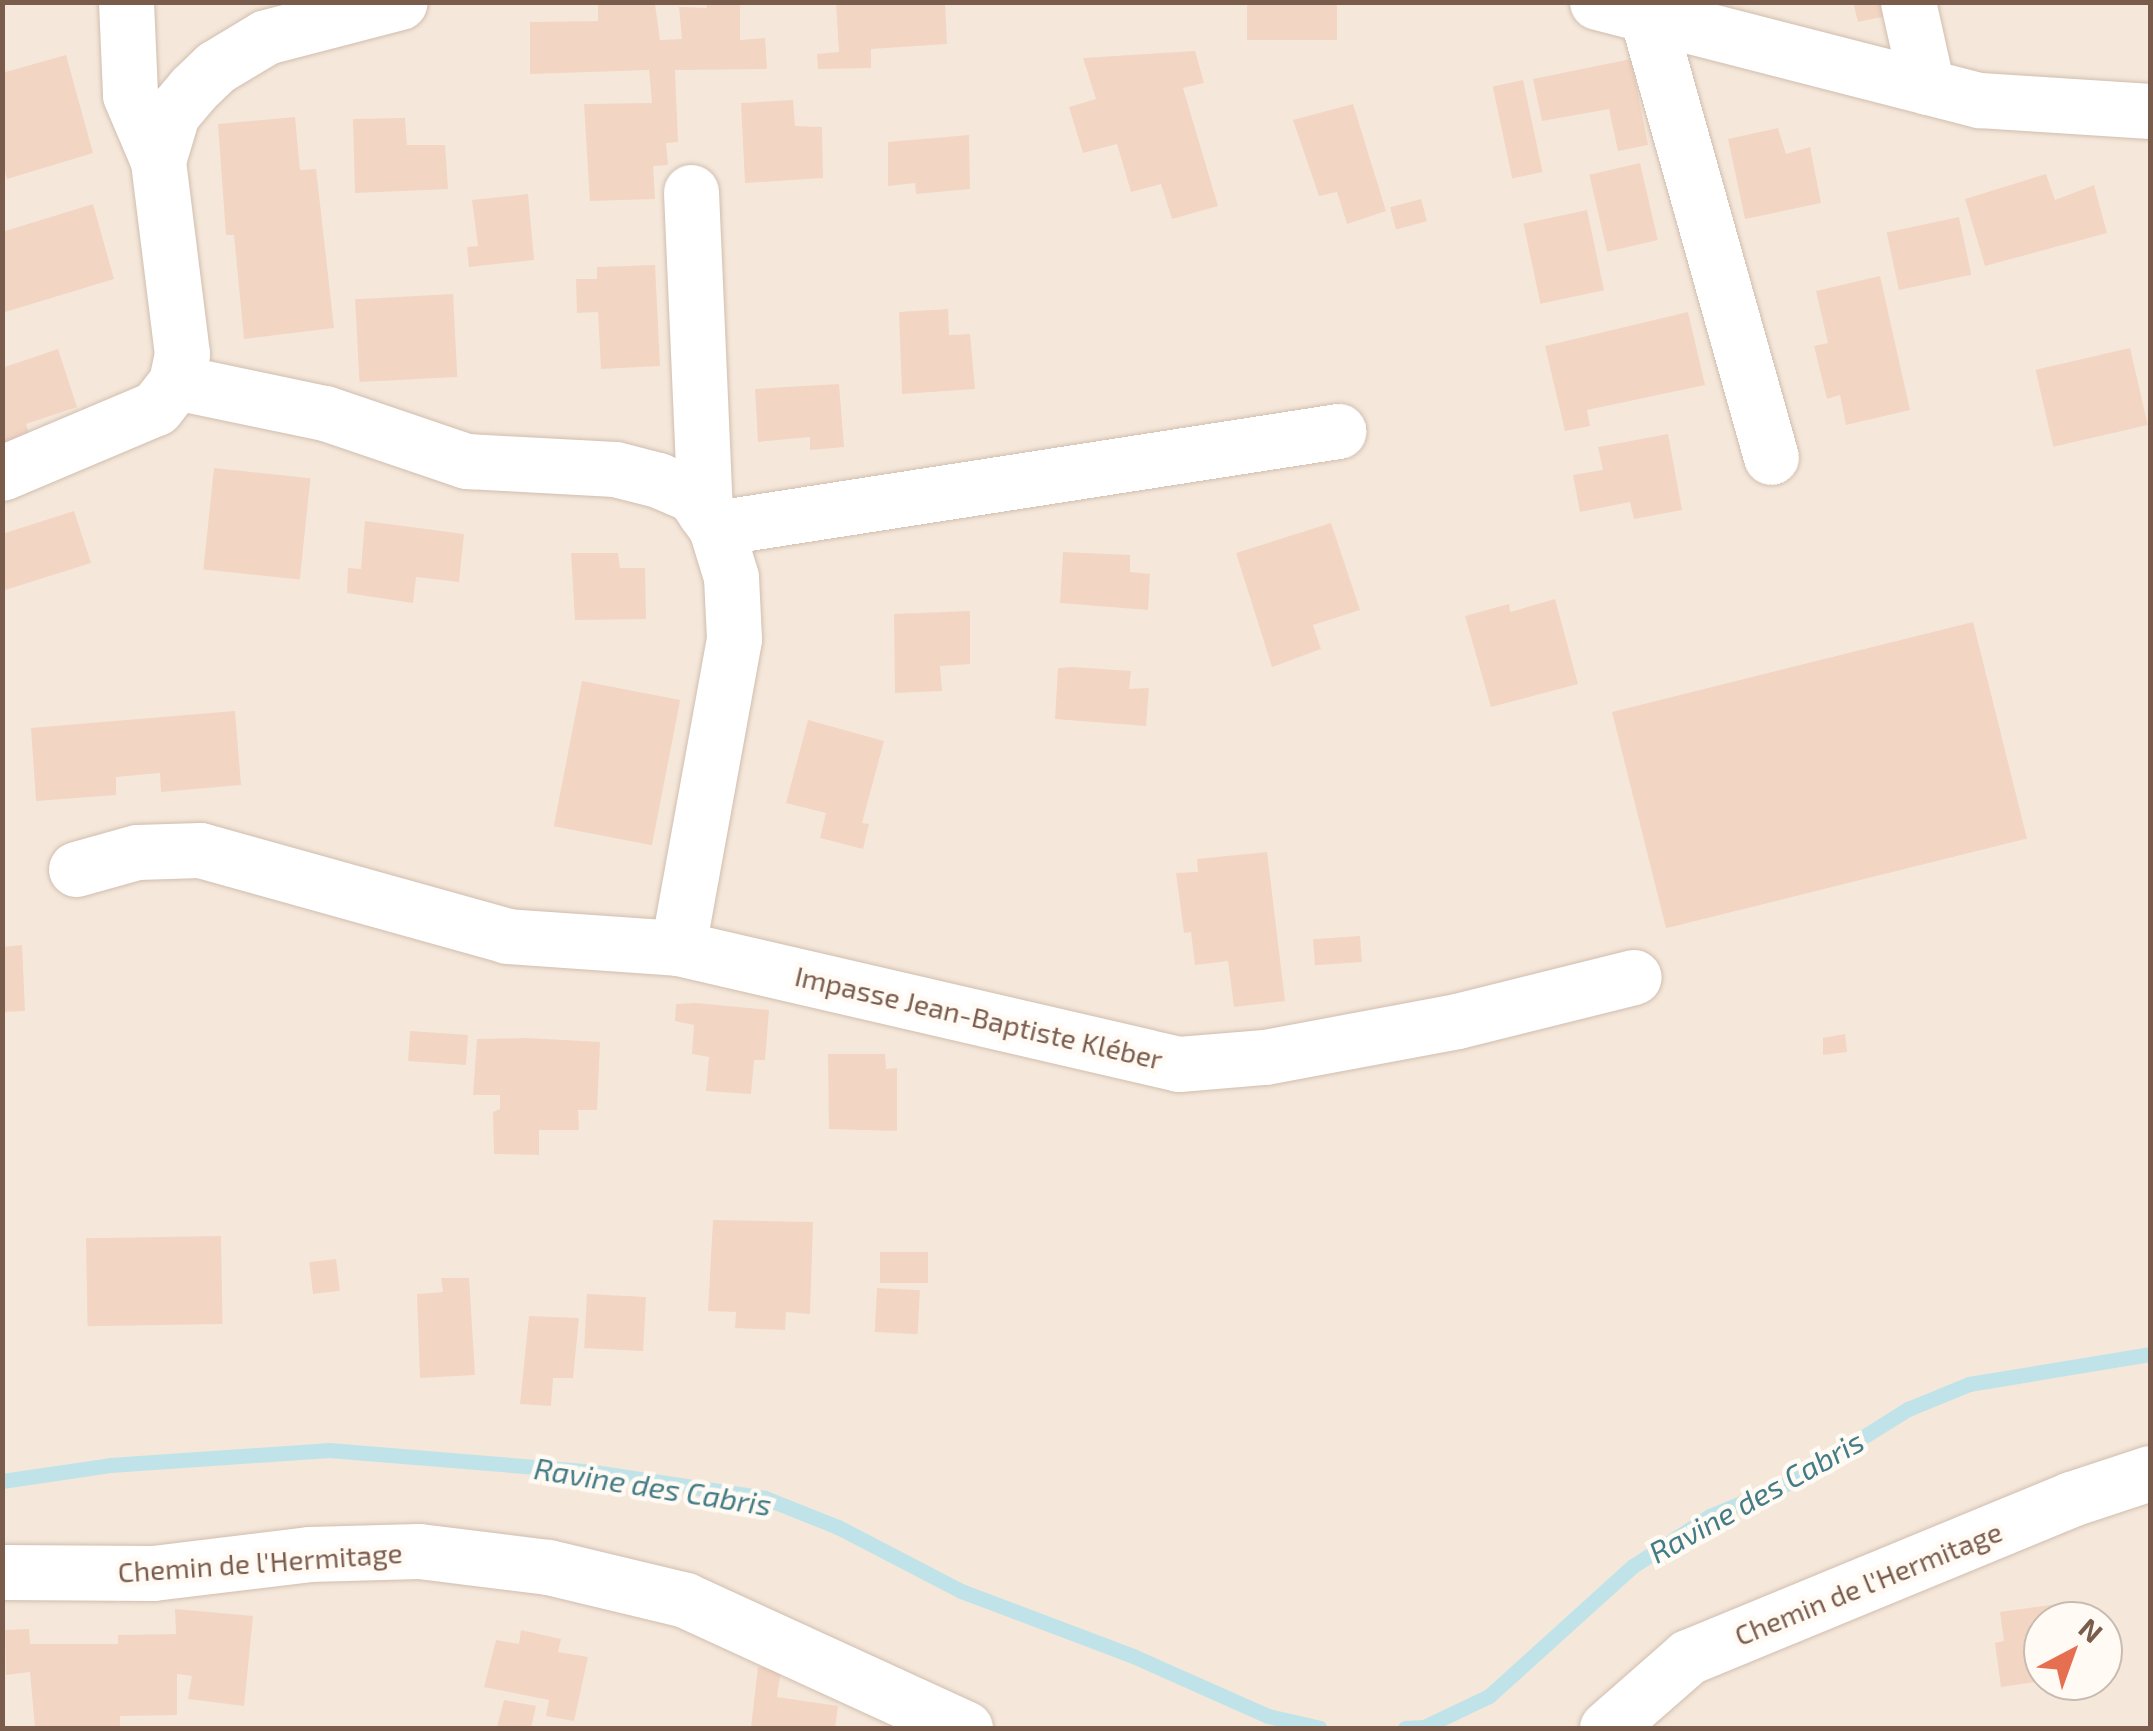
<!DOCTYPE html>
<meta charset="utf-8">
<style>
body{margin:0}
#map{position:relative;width:2153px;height:1731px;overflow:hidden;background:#fdf6ec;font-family:"Exo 2",sans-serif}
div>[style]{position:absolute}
.residential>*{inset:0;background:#f5e8da}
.stream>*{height:15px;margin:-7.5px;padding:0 7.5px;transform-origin:7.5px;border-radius:7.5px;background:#bfe3e8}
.building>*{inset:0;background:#f3d5c3;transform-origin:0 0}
.roads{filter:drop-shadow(0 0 2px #d1beb0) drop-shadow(0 0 2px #d1beb0)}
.minor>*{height:55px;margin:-27.5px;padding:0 27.5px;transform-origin:27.5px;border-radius:27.5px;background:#fff}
span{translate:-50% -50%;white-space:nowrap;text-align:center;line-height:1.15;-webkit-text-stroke:9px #fffaf3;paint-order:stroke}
.street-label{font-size:28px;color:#7a5c4d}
.water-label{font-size:30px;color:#437c86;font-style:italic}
.frame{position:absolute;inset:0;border:5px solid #7a5c4d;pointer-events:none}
.north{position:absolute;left:2023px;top:1601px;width:100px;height:100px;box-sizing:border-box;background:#fffaf3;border:2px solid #cabbb1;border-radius:50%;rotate:41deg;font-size:28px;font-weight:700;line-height:40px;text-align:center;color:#7a5c4d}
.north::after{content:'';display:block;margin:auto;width:35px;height:45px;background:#e76f51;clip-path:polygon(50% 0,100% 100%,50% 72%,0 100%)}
</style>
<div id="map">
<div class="residential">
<div style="clip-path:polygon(evenodd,3px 3px,2150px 3px,2150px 1728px,3px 1728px,3px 3px,2043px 1621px,2103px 1621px,2103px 1681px,2043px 1681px,2043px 1621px)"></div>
</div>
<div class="stream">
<div style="left:2px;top:1481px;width:109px;rotate:-8.4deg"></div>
<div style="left:110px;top:1465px;width:220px;rotate:-3.9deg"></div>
<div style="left:329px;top:1450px;width:259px;rotate:4.7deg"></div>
<div style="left:587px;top:1471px;width:180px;rotate:8.6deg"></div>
<div style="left:765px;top:1498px;width:79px;rotate:21.7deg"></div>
<div style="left:838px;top:1527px;width:139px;rotate:27.5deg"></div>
<div style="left:961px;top:1591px;width:184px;rotate:20.7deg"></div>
<div style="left:1133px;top:1656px;width:148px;rotate:24deg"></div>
<div style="left:1268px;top:1716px;width:53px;rotate:13deg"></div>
<div style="left:1405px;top:1728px;width:19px;rotate:-3deg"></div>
<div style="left:1424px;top:1727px;width:72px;rotate:-25.5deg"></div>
<div style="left:1489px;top:1696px;width:194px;rotate:-42.1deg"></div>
<div style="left:1633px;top:1566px;width:92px;rotate:-33deg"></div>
<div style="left:1710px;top:1516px;width:88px;rotate:-22.8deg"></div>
<div style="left:1791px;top:1482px;width:138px;rotate:-32deg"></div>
<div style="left:1908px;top:1409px;width:66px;rotate:-22.3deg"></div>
<div style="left:1969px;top:1384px;width:183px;rotate:-9.4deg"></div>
</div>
<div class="building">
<div style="clip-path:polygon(706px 2px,740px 2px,740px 40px,765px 38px,767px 69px,675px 70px,678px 142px,666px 143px,668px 165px,653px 166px,655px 199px,590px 201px,584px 104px,652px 103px,649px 70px,530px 74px,530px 22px,598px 21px,598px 4px,655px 4px,660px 40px,682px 39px,679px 7px,707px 8px)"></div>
<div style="clip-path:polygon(945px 2px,947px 44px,871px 49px,871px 68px,818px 69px,817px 54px,839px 52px,836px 3px)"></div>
<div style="left:1247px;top:2px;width:90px;height:38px"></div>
<div style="clip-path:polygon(1853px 2px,1899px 2px,1901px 13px,1858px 22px)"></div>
<div style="clip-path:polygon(1195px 51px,1204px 83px,1183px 88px,1218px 206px,1172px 219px,1161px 184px,1131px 192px,1117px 144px,1083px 153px,1069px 107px,1096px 99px,1083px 58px)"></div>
<div style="clip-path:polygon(66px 55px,93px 153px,7px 179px,2px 159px,2px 73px)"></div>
<div style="clip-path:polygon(1631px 59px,1648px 145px,1618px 151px,1609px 109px,1542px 121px,1533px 79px)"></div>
<div style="left:1523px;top:80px;width:94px;height:31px;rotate:78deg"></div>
<div style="clip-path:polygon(793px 100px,795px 126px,822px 127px,823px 178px,745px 183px,741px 103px)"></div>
<div style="clip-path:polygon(1353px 104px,1386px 211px,1347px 224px,1337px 192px,1319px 196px,1293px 120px)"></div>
<div style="clip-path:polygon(295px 117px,300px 170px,316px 169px,334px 328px,244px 339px,234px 235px,226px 235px,218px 124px)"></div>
<div style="clip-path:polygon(405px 118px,407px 145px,445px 145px,448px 189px,355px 193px,353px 119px)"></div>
<div style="clip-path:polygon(1778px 128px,1786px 154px,1810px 147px,1821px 203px,1745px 219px,1728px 139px)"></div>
<div style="clip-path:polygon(969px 135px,970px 189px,916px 194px,915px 183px,888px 186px,888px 142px)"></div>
<div style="left:1640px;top:163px;width:79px;height:52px;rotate:77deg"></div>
<div style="clip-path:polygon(2046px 174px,2055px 200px,2094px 185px,2107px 233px,1985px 266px,1965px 199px)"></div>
<div style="clip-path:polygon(528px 194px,534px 260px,469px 267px,467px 247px,478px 246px,472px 200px)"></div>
<div style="left:1421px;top:199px;width:23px;height:32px;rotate:75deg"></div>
<div style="clip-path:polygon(93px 204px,114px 279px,2px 313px,2px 232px)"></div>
<div style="left:1587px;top:210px;width:82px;height:65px;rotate:78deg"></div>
<div style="left:1959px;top:217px;width:59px;height:74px;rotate:78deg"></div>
<div style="clip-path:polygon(655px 265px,660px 366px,601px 369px,598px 312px,577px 313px,576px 279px,597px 279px,597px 267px)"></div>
<div style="clip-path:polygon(1880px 276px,1910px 410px,1846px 425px,1840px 395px,1827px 399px,1814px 346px,1828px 343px,1816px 291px)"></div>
<div style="left:453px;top:294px;width:83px;height:98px;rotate:87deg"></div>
<div style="clip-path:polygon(948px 309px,949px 335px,970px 334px,975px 389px,902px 394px,899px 312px)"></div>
<div style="clip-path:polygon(1688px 312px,1705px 385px,1587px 410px,1590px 426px,1565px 431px,1545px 346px)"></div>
<div style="left:2130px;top:348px;width:79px;height:97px;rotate:77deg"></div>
<div style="clip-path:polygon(58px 349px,77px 407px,26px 424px,31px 439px,2px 449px,2px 368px)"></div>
<div style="clip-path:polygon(839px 384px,844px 447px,810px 450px,810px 437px,758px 442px,755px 389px)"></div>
<div style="clip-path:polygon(1668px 434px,1682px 510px,1634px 519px,1630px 502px,1580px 512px,1573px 475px,1603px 470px,1598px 447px)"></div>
<div style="left:214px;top:468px;width:97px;height:102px;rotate:6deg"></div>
<div style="clip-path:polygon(74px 511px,91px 563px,2px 591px,2px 534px)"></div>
<div style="clip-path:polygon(365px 521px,464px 534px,459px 582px,416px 577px,413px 603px,347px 593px,348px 568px,361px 569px)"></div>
<div style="clip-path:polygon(1331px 523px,1360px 610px,1313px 625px,1321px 649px,1272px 667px,1236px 553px)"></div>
<div style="clip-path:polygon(1063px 552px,1130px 555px,1130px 572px,1150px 574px,1148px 610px,1060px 603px)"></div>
<div style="clip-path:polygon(571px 553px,618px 553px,620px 568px,645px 568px,646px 619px,575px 620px)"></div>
<div style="clip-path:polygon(1555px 599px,1578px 684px,1491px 707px,1465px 616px,1509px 604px,1510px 612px)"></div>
<div style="clip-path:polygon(970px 611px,970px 664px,940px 666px,942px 691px,895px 693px,894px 614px)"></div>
<div style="left:1973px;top:622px;width:223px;height:372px;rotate:76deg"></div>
<div style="clip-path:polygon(1072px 667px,1131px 671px,1129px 689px,1149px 688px,1146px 726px,1055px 719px,1058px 668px)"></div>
<div style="left:582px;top:681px;width:100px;height:148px;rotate:11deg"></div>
<div style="clip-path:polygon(235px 711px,241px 785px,161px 792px,160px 773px,116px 777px,116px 795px,36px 801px,31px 728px)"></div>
<div style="clip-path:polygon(808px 720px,884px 741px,862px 823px,869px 824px,863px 849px,820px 838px,826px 813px,786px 803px)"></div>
<div style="clip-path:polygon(1267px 852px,1285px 1001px,1234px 1007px,1228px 961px,1195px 965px,1191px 932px,1184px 933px,1176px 873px,1198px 872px,1197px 859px)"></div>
<div style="left:1360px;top:936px;width:26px;height:47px;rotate:86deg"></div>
<div style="clip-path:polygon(22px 945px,25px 1011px,2px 1012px,2px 947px)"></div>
<div style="clip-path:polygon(696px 1003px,769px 1010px,765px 1060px,754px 1060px,751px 1094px,706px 1091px,709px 1057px,692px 1054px,694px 1025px,675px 1021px,676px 1004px)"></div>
<div style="clip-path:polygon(1845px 1034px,1847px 1052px,1823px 1055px,1823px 1038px)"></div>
<div style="left:468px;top:1035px;width:30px;height:58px;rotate:94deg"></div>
<div style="clip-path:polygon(527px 1038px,600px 1042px,597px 1110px,578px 1110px,579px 1130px,539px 1130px,539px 1155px,494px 1154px,493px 1112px,500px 1109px,500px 1095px,473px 1095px,477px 1039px)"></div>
<div style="clip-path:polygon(828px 1054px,885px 1054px,886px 1069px,897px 1068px,897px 1131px,829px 1129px)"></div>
<div style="clip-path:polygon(713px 1220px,813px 1222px,810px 1314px,786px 1312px,785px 1330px,735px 1328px,736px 1312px,708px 1311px)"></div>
<div style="left:221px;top:1236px;width:88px;height:135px;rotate:89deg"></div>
<div style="left:880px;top:1252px;width:48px;height:31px"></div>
<div style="left:336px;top:1259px;width:32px;height:27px;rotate:83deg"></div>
<div style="clip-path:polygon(441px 1278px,469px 1278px,475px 1375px,420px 1378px,417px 1294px,443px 1292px)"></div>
<div style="left:877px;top:1288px;width:43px;height:44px;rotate:3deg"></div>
<div style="left:587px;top:1294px;width:59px;height:54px;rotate:3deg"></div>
<div style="clip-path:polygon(529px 1316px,579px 1318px,573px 1378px,553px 1378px,551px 1406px,520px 1404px)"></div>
<div style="clip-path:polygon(2058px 1604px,2060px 1621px,2043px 1621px,2043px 1681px,2001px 1687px,1995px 1643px,2004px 1641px,2000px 1612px)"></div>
<div style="clip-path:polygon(175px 1609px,253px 1616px,244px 1706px,188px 1699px,192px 1676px,177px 1674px,177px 1715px,120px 1716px,120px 1728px,35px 1728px,30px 1672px,6px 1675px,5px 1630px,29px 1629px,30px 1644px,118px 1644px,118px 1635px,176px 1634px)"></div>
<div style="clip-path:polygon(521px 1630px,561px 1639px,558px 1652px,588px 1657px,574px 1721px,546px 1716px,549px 1700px,484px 1687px,496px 1640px,519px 1644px)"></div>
<div style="clip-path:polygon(758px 1667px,781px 1669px,777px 1697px,838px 1706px,835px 1728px,751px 1728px)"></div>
<div style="clip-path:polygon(504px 1700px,536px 1706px,531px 1728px,497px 1727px)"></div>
</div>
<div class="roads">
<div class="minor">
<div style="left:126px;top:2px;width:93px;rotate:87.5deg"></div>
<div style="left:130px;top:95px;width:72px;rotate:67deg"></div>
<div style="left:1597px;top:2px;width:395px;rotate:14.4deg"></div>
<div style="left:1980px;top:100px;width:170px;rotate:3.7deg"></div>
<div style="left:1908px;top:2px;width:87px;rotate:77.4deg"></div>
<div style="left:1647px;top:16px;width:458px;rotate:74.3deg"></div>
<div style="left:691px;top:192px;width:321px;rotate:87.5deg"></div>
<div style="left:176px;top:382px;width:152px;rotate:11.8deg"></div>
<div style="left:325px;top:413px;width:149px;rotate:18.8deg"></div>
<div style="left:466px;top:461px;width:149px;rotate:3.1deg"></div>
<div style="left:615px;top:469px;width:44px;rotate:14.3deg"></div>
<div style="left:658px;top:480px;width:38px;rotate:23deg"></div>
<div style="left:693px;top:495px;width:40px;rotate:55.1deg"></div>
<div style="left:716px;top:528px;width:51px;rotate:73deg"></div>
<div style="left:731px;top:577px;width:62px;rotate:87.2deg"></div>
<div style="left:734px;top:639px;width:314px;rotate:100.3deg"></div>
<div style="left:2px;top:473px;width:167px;rotate:-22.9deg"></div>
<div style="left:156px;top:408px;width:33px;rotate:-52deg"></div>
<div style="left:176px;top:382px;width:29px;rotate:-78deg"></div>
<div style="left:182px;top:354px;width:194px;rotate:-97.1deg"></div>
<div style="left:158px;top:161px;width:49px;rotate:-73.4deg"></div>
<div style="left:172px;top:114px;width:33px;rotate:-50deg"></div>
<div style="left:193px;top:89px;width:32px;rotate:-44deg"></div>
<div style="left:216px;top:67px;width:58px;rotate:-31deg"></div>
<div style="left:266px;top:37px;width:138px;rotate:-14.6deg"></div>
<div style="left:716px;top:528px;width:630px;rotate:-8.86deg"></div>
<div style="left:76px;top:869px;width:63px;rotate:-15.6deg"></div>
<div style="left:137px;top:852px;width:63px;rotate:-1.8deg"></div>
<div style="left:200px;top:850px;width:319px;rotate:15.6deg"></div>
<div style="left:507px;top:936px;width:171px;rotate:4deg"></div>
<div style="left:678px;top:948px;width:514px;rotate:13.04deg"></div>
<div style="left:1179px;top:1064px;width:86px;rotate:-4.7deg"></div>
<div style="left:1265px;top:1057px;width:195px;rotate:-10.6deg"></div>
<div style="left:1457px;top:1021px;width:182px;rotate:-14deg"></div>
<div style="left:2px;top:1572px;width:151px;rotate:0.4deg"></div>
<div style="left:153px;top:1573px;width:157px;rotate:-6.9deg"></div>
<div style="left:309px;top:1554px;width:110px;rotate:-1.6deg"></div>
<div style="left:419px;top:1551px;width:130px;rotate:7.1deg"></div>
<div style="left:548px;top:1567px;width:141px;rotate:13.5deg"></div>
<div style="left:685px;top:1600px;width:308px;rotate:24.6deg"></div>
<div style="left:1607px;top:1728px;width:108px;rotate:-41.2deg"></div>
<div style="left:1688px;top:1657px;width:414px;rotate:-22.4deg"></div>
<div style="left:2071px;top:1499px;width:83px;rotate:-18.2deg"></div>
</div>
</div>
<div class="street-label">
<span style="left:979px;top:1017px;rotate:13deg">Impasse Jean-Baptiste Kléber</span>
<span style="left:260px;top:1562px;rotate:-4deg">Chemin de l'Hermitage</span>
<span style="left:1868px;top:1583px;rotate:-22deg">Chemin de l'Hermitage</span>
</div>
<div class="water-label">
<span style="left:653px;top:1486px;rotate:9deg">Ravine des Cabris</span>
<span style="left:1756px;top:1496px;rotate:-29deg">Ravine des Cabris</span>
</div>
<div class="frame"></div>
<div class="north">N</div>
</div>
